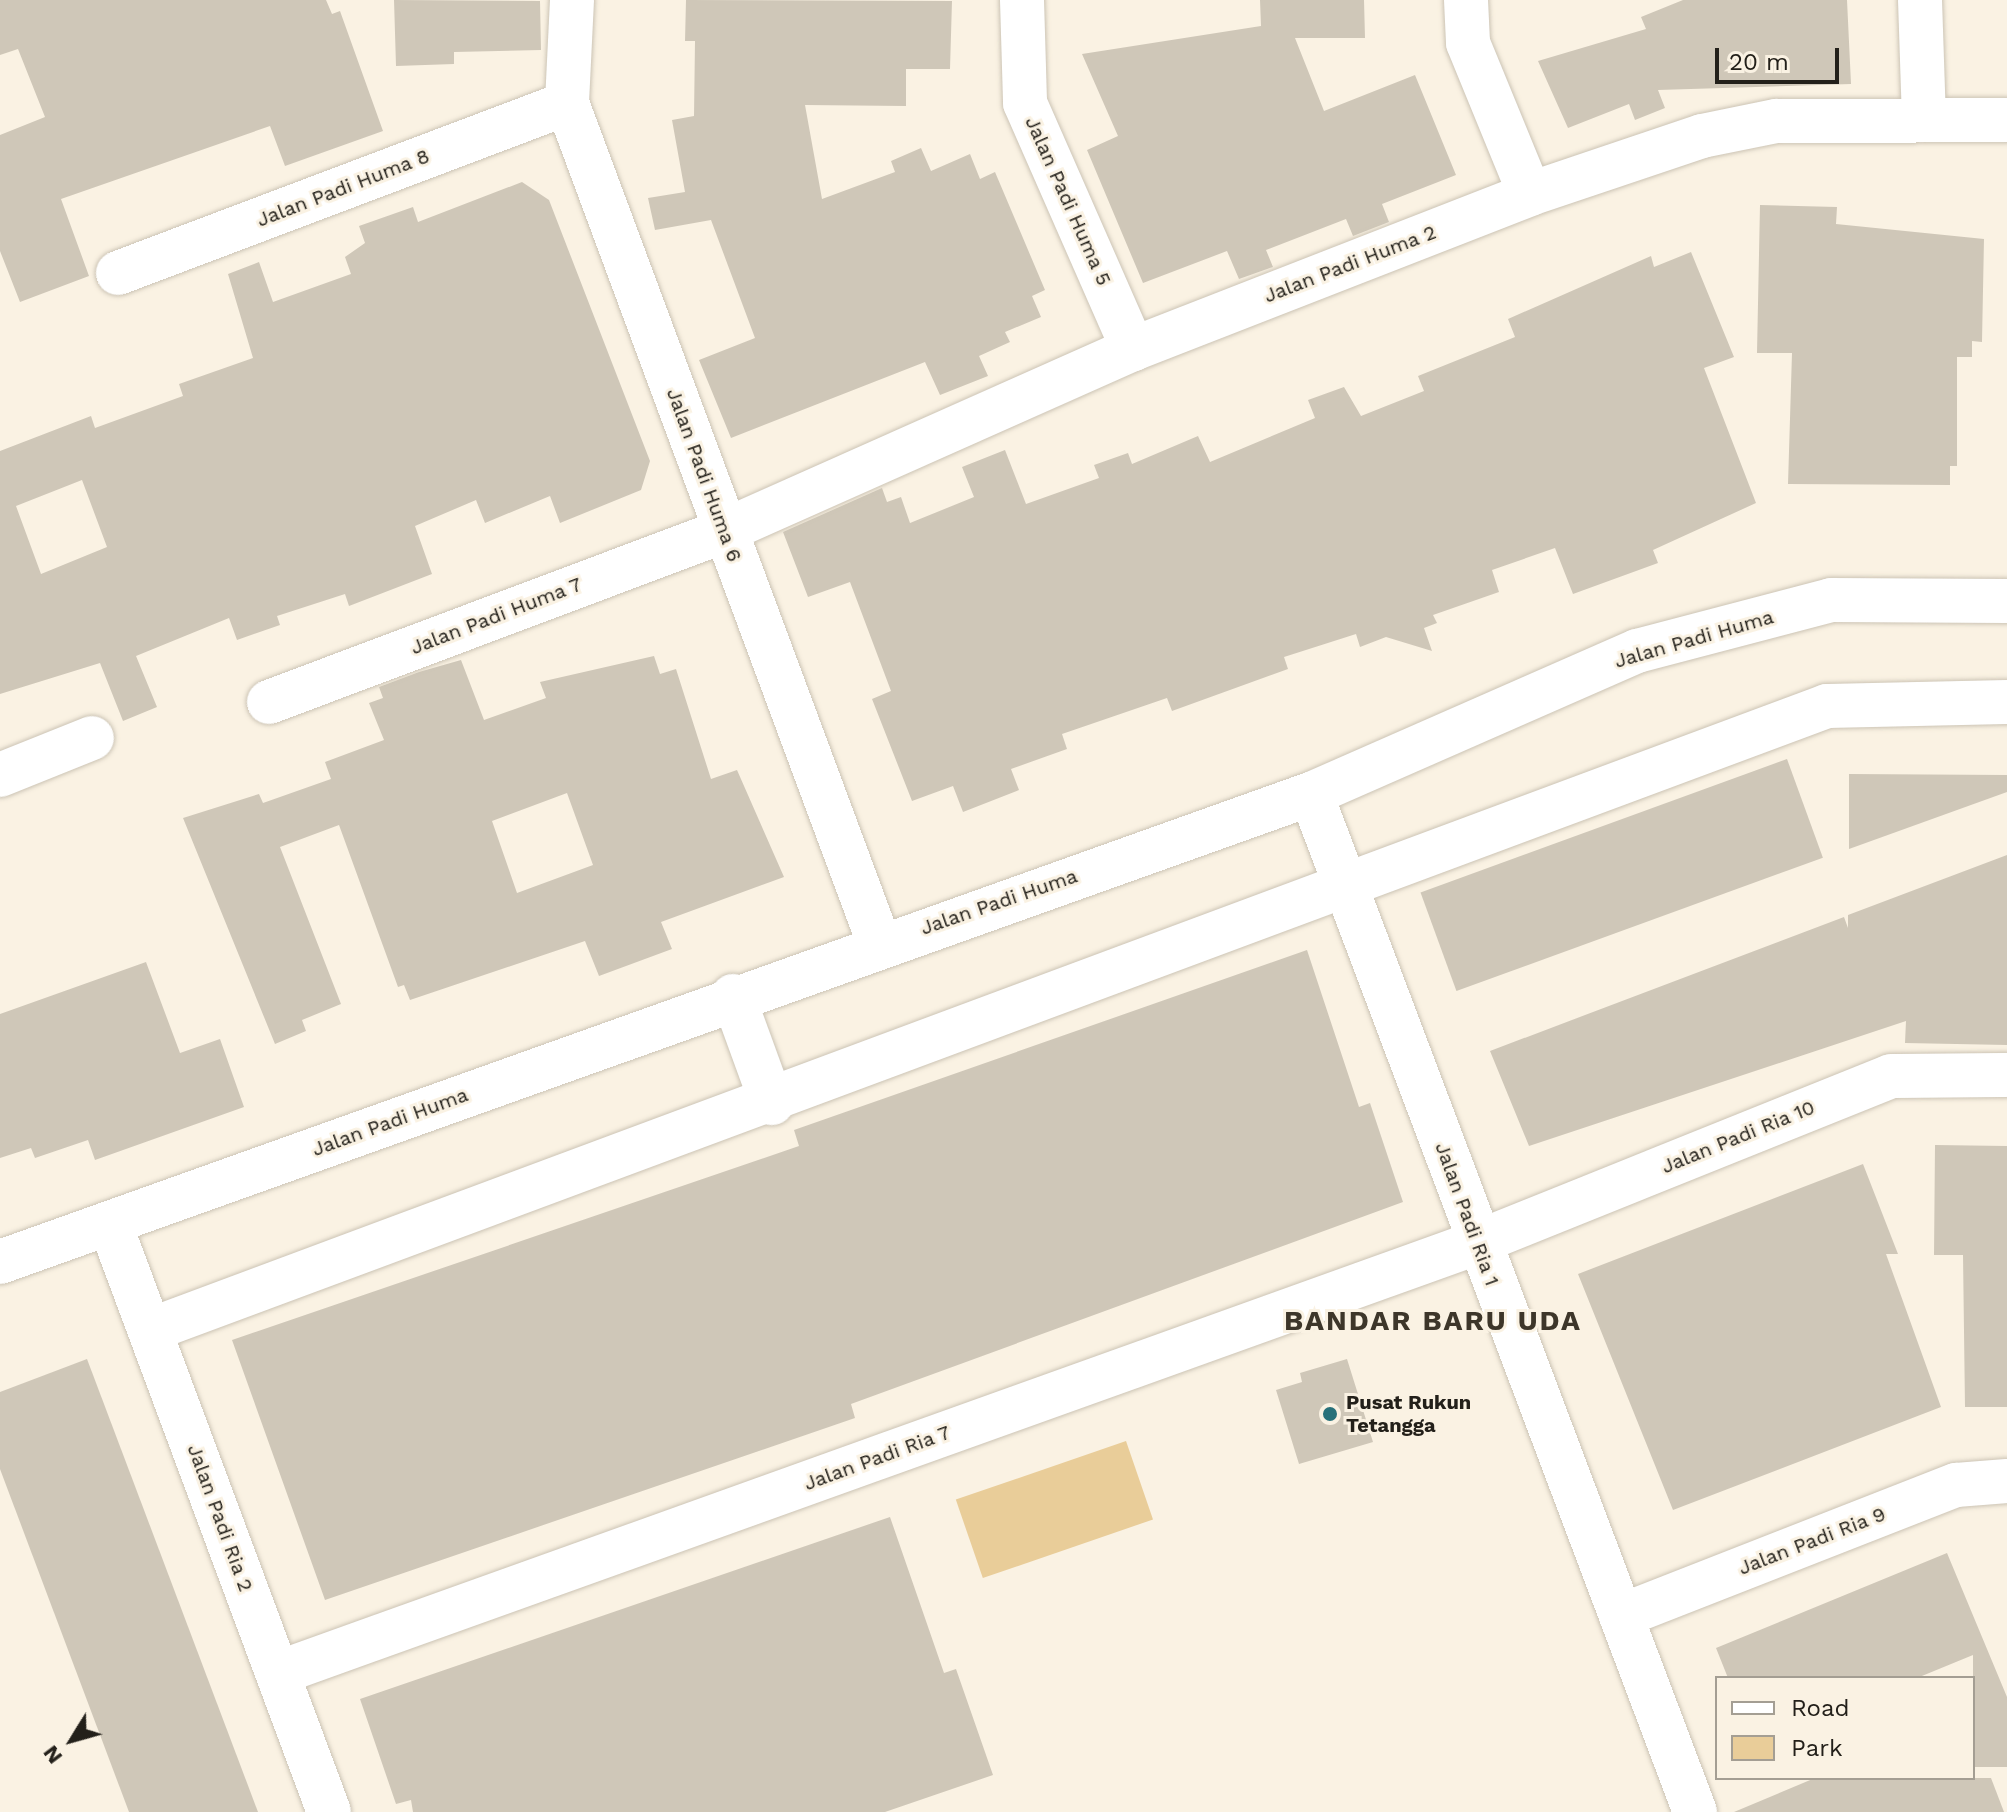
<!DOCTYPE html>
<style>
body{margin:0}
#map{position:relative;width:2007px;height:1812px;overflow:hidden;background:#faf2e3;font-family:"Work Sans",sans-serif}
div>[style]{position:absolute}
.green>*{inset:0;background:#e9cd99;transform-origin:0 0}
.building>*{inset:0;background:#cfc7b8;transform-origin:0 0}
.roads{filter:drop-shadow(0 0 2px #ccc4b5) drop-shadow(0 0 2px #ccc4b5)}
.minor>*{height:44px;margin:-22px;padding:0 22px;transform-origin:22px;border-radius:22px;background:#fff}
.dots>*{width:22px;height:22px;translate:-50% -50%;box-sizing:border-box;border:4px solid #faf2e3;border-radius:50%}
span{translate:-50% -50%;white-space:nowrap;text-align:center;line-height:1.15;-webkit-text-stroke:6px #faf2e3;paint-order:stroke}
.street-label{font-size:20px;color:#23201a}
.poi-label{font-size:20px;color:#23201a;font-weight:700}
.left{translate:0 -50%;text-align:left}
.district-label{font-size:28px;color:#3d362a;font-weight:700;letter-spacing:2px}
.legend{position:absolute;left:1715px;top:1676px;width:260px;height:104px;box-sizing:border-box;background:#faf2e3;border:2px solid #a49e93;margin:0;padding:10px 14px;list-style:none;font-size:24px;color:#23201a}
.legend li{display:flex;align-items:center;gap:16px;height:40px}
.legend b{width:40px;border:2px solid #a49e93}
.north{position:absolute;left:32px;top:1700px;width:80px;height:80px;-webkit-text-stroke:6px #faf2e3;paint-order:stroke;rotate:233deg;font-size:22px;font-weight:700;line-height:32px;text-align:center;color:#23201a}
.north::after{content:'';display:block;margin:auto;width:28px;height:36px;background:#23201a;clip-path:polygon(50% 0,100% 100%,50% 72%,0 100%)}
.scale{position:absolute;left:1715px;top:48px;width:124px;height:36px;box-sizing:border-box;border:4px solid #23201a;border-top:0;padding-left:10px;font-size:24px;line-height:28px;white-space:nowrap;color:#23201a;-webkit-text-stroke:6px #faf2e3;paint-order:stroke}
</style>
<div id="map">
<div class="green">
<div style="left:1126px;top:1441px;width:83px;height:180px;rotate:71deg"></div>
</div>
<div class="building">
<div style="clip-path:polygon(0 0,326px 0,332px 14px,340px 11px,383px 131px,285px 166px,270px 126px,61px 199px,89px 276px,20px 302px,0 251px,0 135px,45px 117px,18px 49px,0 55px)"></div>
<div style="clip-path:polygon(394px 0,540px 1px,541px 50px,454px 52px,454px 64px,396px 66px)"></div>
<div style="clip-path:polygon(686px 0,952px 1px,950px 69px,906px 69px,906px 106px,805px 105px,822px 199px,895px 172px,891px 161px,921px 148px,931px 171px,970px 154px,980px 179px,995px 172px,1045px 290px,1032px 296px,1041px 317px,1005px 332px,1010px 342px,979px 356px,988px 376px,940px 395px,925px 362px,731px 438px,699px 360px,755px 338px,711px 220px,655px 230px,648px 198px,685px 192px,672px 120px,694px 116px,695px 41px,685px 41px)"></div>
<div style="clip-path:polygon(1260px 0,1364px 0,1365px 38px,1295px 38px,1324px 111px,1415px 75px,1456px 175px,1382px 204px,1389px 222px,1353px 236px,1346px 219px,1266px 250px,1273px 267px,1239px 279px,1227px 251px,1143px 283px,1087px 150px,1118px 136px,1082px 54px,1261px 26px)"></div>
<div style="clip-path:polygon(1683px 0,1847px 0,1851px 84px,1658px 90px,1665px 108px,1635px 120px,1629px 104px,1568px 128px,1538px 61px,1646px 29px,1641px 17px)"></div>
<div style="clip-path:polygon(evenodd,522px 182px,549px 200px,650px 461px,641px 490px,560px 523px,550px 496px,485px 523px,476px 500px,415px 526px,432px 574px,349px 606px,345px 594px,277px 616px,280px 625px,237px 640px,229px 618px,136px 656px,157px 707px,123px 721px,100px 663px,0 694px,0 451px,91px 416px,95px 428px,183px 396px,179px 384px,253px 358px,228px 274px,259px 262px,273px 302px,351px 274px,345px 257px,365px 243px,359px 226px,413px 207px,418px 222px,522px 182px,82px 480px,107px 547px,41px 574px,16px 506px,82px 480px)"></div>
<div style="clip-path:polygon(1760px 205px,1837px 207px,1836px 224px,1984px 239px,1982px 342px,1972px 341px,1972px 357px,1957px 357px,1957px 466px,1950px 466px,1950px 485px,1788px 484px,1792px 353px,1757px 353px)"></div>
<div style="clip-path:polygon(1691px 252px,1734px 357px,1704px 368px,1756px 503px,1653px 550px,1658px 563px,1573px 594px,1555px 548px,1492px 570px,1499px 592px,1433px 615px,1437px 623px,1424px 628px,1432px 651px,1386px 637px,1360px 647px,1356px 634px,1284px 657px,1288px 669px,1172px 711px,1167px 698px,1062px 734px,1067px 749px,1011px 769px,1019px 790px,963px 812px,953px 786px,912px 801px,872px 699px,891px 691px,850px 582px,808px 597px,783px 532px,882px 488px,887px 502px,901px 497px,910px 523px,974px 497px,962px 467px,1005px 450px,1026px 504px,1099px 478px,1094px 465px,1128px 453px,1132px 464px,1198px 436px,1210px 462px,1315px 418px,1308px 400px,1344px 387px,1361px 416px,1424px 391px,1418px 376px,1515px 337px,1508px 319px,1651px 256px,1654px 267px)"></div>
<div style="clip-path:polygon(evenodd,654px 656px,660px 674px,676px 669px,711px 779px,737px 770px,784px 877px,661px 922px,672px 949px,599px 976px,585px 941px,410px 1000px,404px 985px,398px 987px,339px 825px,280px 847px,341px 1004px,302px 1020px,306px 1031px,275px 1044px,183px 818px,259px 794px,263px 803px,331px 779px,325px 762px,384px 740px,369px 703px,383px 698px,379px 687px,419px 672px,461px 660px,484px 720px,546px 698px,540px 682px,654px 656px,567px 793px,593px 865px,517px 893px,492px 821px,567px 793px)"></div>
<div style="left:1787px;top:759px;width:105px;height:390px;rotate:70deg"></div>
<div style="clip-path:polygon(1849px 774px,2007px 775px,2007px 792px,1849px 849px)"></div>
<div style="clip-path:polygon(2007px 855px,2007px 1045px,1905px 1043px,1906px 1021px,1529px 1146px,1490px 1051px,1844px 917px,1848px 928px,1848px 915px)"></div>
<div style="clip-path:polygon(1307px 950px,1359px 1107px,1370px 1103px,1403px 1202px,851px 1404px,855px 1418px,325px 1600px,232px 1340px,799px 1146px,794px 1130px)"></div>
<div style="clip-path:polygon(146px 962px,180px 1053px,220px 1039px,244px 1107px,95px 1160px,88px 1140px,35px 1158px,31px 1148px,0 1158px,0 1014px)"></div>
<div style="clip-path:polygon(1935px 1145px,2007px 1146px,2007px 1407px,1965px 1407px,1963px 1255px,1934px 1255px)"></div>
<div style="clip-path:polygon(1863px 1164px,1898px 1254px,1886px 1254px,1941px 1407px,1673px 1510px,1578px 1274px)"></div>
<div style="clip-path:polygon(87px 1359px,258px 1812px,129px 1812px,0 1469px,0 1392px)"></div>
<div style="clip-path:polygon(1347px 1359px,1373px 1442px,1299px 1464px,1276px 1390px,1302px 1382px,1300px 1373px)"></div>
<div style="clip-path:polygon(890px 1517px,944px 1673px,956px 1669px,993px 1775px,885px 1812px,413px 1812px,411px 1800px,396px 1804px,360px 1699px)"></div>
<div style="clip-path:polygon(1947px 1553px,2007px 1697px,2007px 1767px,1973px 1767px,1973px 1655px,1917px 1678px,1728px 1678px,1716px 1648px)"></div>
<div style="clip-path:polygon(1815px 1778px,1991px 1778px,2004px 1812px,1734px 1812px)"></div>
</div>
<div class="roads">
<div class="minor">
<div style="left:572px;top:0;width:103px;rotate:92.8deg"></div>
<div style="left:567px;top:103px;width:896px;rotate:69.62deg"></div>
<div style="left:1022px;top:0;width:103px;rotate:88.3deg"></div>
<div style="left:1025px;top:103px;width:269px;rotate:66.3deg"></div>
<div style="left:1466px;top:0;width:43px;rotate:87.3deg"></div>
<div style="left:1468px;top:43px;width:163px;rotate:67.7deg"></div>
<div style="left:1920px;top:0;width:120px;rotate:88.1deg"></div>
<div style="left:118px;top:273px;width:480px;rotate:-20.7deg"></div>
<div style="left:269px;top:702px;width:486px;rotate:-20.6deg"></div>
<div style="left:724px;top:531px;width:448px;rotate:-24deg"></div>
<div style="left:1133px;top:349px;width:426px;rotate:-21.3deg"></div>
<div style="left:1530px;top:194px;width:182px;rotate:-18.6deg"></div>
<div style="left:1702px;top:136px;width:76px;rotate:-11.5deg"></div>
<div style="left:1776px;top:121px;width:231px;rotate:-0.2deg"></div>
<div style="left:0;top:775px;width:99px;rotate:-21.9deg"></div>
<div style="left:1311px;top:794px;width:1088px;rotate:69.33deg"></div>
<div style="left:733px;top:996px;width:114px;rotate:70deg"></div>
<div style="left:110px;top:1224px;width:627px;rotate:69.57deg"></div>
<div style="left:0;top:1262px;width:1392px;rotate:-19.65deg"></div>
<div style="left:1311px;top:794px;width:356px;rotate:-23.7deg"></div>
<div style="left:1637px;top:651px;width:201px;rotate:-14.7deg"></div>
<div style="left:1831px;top:600px;width:176px;rotate:0.3deg"></div>
<div style="left:150px;top:1330px;width:1789px;rotate:-20.41deg"></div>
<div style="left:1827px;top:706px;width:180px;rotate:-1.3deg"></div>
<div style="left:1621px;top:1616px;width:360px;rotate:-21.4deg"></div>
<div style="left:1956px;top:1485px;width:51px;rotate:-4.5deg"></div>
<div style="left:278px;top:1673px;width:1273px;rotate:-19.74deg"></div>
<div style="left:1476px;top:1243px;width:447px;rotate:-21.9deg"></div>
<div style="left:1891px;top:1076px;width:116px;rotate:-0.5deg"></div>
</div>
</div>
<div class="dots">
<div style="left:1330px;top:1414px;background:#28717a"></div>
</div>
<div class="street-label">
<span style="left:343px;top:188px;rotate:-21deg">Jalan Padi Huma 8</span>
<span style="left:1068px;top:201px;rotate:66deg">Jalan Padi Huma 5</span>
<span style="left:1350px;top:264px;rotate:-21deg">Jalan Padi Huma 2</span>
<span style="left:704px;top:475px;rotate:70deg">Jalan Padi Huma 6</span>
<span style="left:496px;top:616px;rotate:-21deg">Jalan Padi Huma 7</span>
<span style="left:1694px;top:639px;rotate:-16deg">Jalan Padi Huma</span>
<span style="left:999px;top:902px;rotate:-19deg">Jalan Padi Huma</span>
<span style="left:390px;top:1122px;rotate:-20deg">Jalan Padi Huma</span>
<span style="left:1738px;top:1137px;rotate:-22deg">Jalan Padi Ria 10</span>
<span style="left:1467px;top:1214px;rotate:70deg">Jalan Padi Ria 1</span>
<span style="left:877px;top:1458px;rotate:-20deg">Jalan Padi Ria 7</span>
<span style="left:220px;top:1518px;rotate:70deg">Jalan Padi Ria 2</span>
<span style="left:1812px;top:1541px;rotate:-21deg">Jalan Padi Ria 9</span>
</div>
<div class="poi-label">
<span class="left" style="left:1346px;top:1414px">Pusat Rukun<br>Tetangga</span>
</div>
<div class="district-label">
<span style="left:1433px;top:1321px">BANDAR BARU UDA</span>
</div>
<ul class="legend">
<li><b style="height:10px;background:#fff"></b>Road</li>
<li><b style="height:22px;background:#e9cd99"></b>Park</li>
</ul>
<div class="north">N</div>
<div class="scale">20 m</div>
</div>
